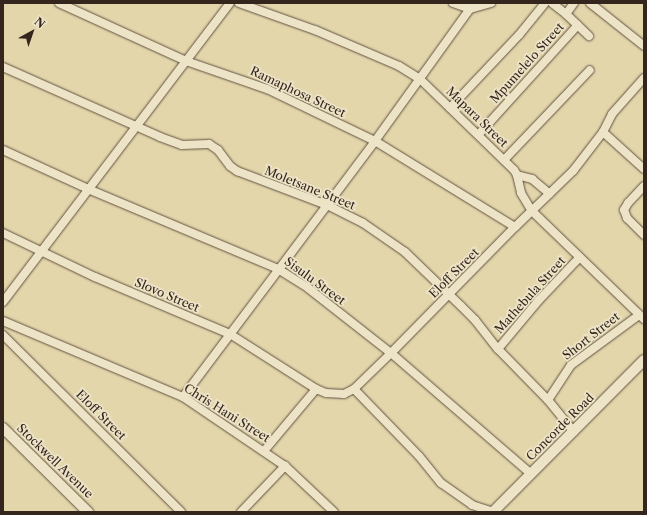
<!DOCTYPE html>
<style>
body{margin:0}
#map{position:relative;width:647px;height:515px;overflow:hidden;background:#e4d6ab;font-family:"Libre Caslon Text",serif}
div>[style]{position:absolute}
.roads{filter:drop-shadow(0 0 1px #615240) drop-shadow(0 0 1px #615240)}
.minor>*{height:8px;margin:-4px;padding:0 4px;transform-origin:4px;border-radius:4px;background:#ede4c8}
.tertiary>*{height:10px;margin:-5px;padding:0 5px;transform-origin:5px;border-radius:5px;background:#ede4c8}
span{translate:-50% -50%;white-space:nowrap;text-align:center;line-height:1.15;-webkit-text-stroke:3.5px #ede4c8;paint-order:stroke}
.street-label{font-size:12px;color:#35261d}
.frame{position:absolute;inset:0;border:4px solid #35261d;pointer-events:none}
.north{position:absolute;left:12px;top:12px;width:40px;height:40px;-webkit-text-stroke:3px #ede4c8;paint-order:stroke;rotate:40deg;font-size:11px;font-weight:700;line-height:16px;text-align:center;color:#35261d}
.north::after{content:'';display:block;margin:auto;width:14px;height:18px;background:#35261d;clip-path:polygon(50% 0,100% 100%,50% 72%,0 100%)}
</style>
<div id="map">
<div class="roads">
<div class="minor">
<div style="left:59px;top:3px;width:140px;rotate:24.5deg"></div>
<div style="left:186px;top:61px;width:86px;rotate:19.1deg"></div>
<div style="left:267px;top:89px;width:120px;rotate:25.7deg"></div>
<div style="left:375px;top:141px;width:164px;rotate:31.6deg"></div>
<div style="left:239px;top:3px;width:81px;rotate:19.6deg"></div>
<div style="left:315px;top:30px;width:91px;rotate:23.2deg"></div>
<div style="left:399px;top:66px;width:25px;rotate:32deg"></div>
<div style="left:420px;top:79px;width:131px;rotate:44.1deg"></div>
<div style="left:514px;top:170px;width:6px;rotate:59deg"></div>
<div style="left:517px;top:175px;width:18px;rotate:77deg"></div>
<div style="left:521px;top:193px;width:21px;rotate:59deg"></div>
<div style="left:532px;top:211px;width:156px;rotate:44deg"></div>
<div style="left:453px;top:3px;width:18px;rotate:19deg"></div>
<div style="left:470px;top:9px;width:22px;rotate:-16deg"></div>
<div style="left:552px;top:3px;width:18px;rotate:38deg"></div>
<div style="left:566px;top:14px;width:32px;rotate:44deg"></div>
<div style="left:590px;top:3px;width:69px;rotate:38.5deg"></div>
<div style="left:566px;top:14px;width:14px;rotate:-54deg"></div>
<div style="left:3px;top:67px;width:172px;rotate:24deg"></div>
<div style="left:160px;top:137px;width:23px;rotate:20deg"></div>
<div style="left:182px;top:145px;width:27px;rotate:-2deg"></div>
<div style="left:209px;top:144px;width:11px;rotate:34deg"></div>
<div style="left:218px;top:150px;width:20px;rotate:53deg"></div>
<div style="left:230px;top:166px;width:9px;rotate:36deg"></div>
<div style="left:237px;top:171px;width:96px;rotate:20.7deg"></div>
<div style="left:327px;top:205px;width:40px;rotate:26.6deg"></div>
<div style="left:363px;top:223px;width:51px;rotate:34.6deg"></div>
<div style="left:405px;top:252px;width:78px;rotate:44deg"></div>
<div style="left:461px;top:306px;width:20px;rotate:45deg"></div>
<div style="left:475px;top:320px;width:37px;rotate:52deg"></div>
<div style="left:498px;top:349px;width:71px;rotate:45.6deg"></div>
<div style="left:548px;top:400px;width:41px;rotate:50.9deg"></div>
<div style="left:450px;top:108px;width:100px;rotate:-46.6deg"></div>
<div style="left:519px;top:35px;width:41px;rotate:-50.9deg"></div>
<div style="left:603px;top:132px;width:55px;rotate:42.1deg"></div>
<div style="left:479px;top:134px;width:147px;rotate:-47.8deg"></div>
<div style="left:3px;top:150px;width:94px;rotate:24.6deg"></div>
<div style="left:88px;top:189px;width:206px;rotate:22.8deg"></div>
<div style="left:278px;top:269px;width:36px;rotate:32deg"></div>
<div style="left:308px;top:288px;width:105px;rotate:38.1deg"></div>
<div style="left:391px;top:353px;width:185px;rotate:40.8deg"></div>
<div style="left:504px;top:160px;width:124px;rotate:-46.3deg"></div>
<div style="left:517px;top:175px;width:16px;rotate:15deg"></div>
<div style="left:532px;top:179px;width:23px;rotate:40deg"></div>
<div style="left:644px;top:186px;width:23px;rotate:133deg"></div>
<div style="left:628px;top:203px;width:8px;rotate:120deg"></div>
<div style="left:624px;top:210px;width:9px;rotate:69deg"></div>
<div style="left:627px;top:218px;width:24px;rotate:45deg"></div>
<div style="left:3px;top:233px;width:102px;rotate:25.6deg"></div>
<div style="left:95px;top:277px;width:147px;rotate:22.9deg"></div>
<div style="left:230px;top:334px;width:102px;rotate:32.6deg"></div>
<div style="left:3px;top:302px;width:375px;rotate:-52.8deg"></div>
<div style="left:3px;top:321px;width:195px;rotate:22.9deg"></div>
<div style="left:183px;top:397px;width:123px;rotate:34.1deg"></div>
<div style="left:285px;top:466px;width:67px;rotate:43.2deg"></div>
<div style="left:3px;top:335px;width:251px;rotate:44.8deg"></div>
<div style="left:498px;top:349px;width:64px;rotate:-50.1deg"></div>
<div style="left:539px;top:300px;width:59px;rotate:-46.4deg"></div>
<div style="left:354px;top:389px;width:93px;rotate:45.9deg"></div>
<div style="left:419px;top:456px;width:35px;rotate:51deg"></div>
<div style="left:441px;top:483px;width:38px;rotate:35deg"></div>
<div style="left:472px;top:505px;width:22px;rotate:18deg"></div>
<div style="left:183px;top:397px;width:320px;rotate:-53.1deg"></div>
<div style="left:375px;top:141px;width:170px;rotate:-54.3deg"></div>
<div style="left:548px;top:400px;width:42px;rotate:-56.7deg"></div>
<div style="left:571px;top:365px;width:84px;rotate:-36.3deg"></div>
<div style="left:264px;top:451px;width:81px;rotate:-50deg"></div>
<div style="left:316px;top:389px;width:11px;rotate:22deg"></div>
<div style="left:326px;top:393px;width:18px;rotate:3deg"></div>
<div style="left:344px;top:394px;width:11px;rotate:-27deg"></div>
<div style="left:354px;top:389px;width:52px;rotate:-44.2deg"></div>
<div style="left:391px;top:353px;width:177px;rotate:-45.5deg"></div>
<div style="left:515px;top:227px;width:81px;rotate:-44deg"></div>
<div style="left:573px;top:171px;width:49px;rotate:-52.4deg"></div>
<div style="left:603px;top:132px;width:20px;rotate:-63deg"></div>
<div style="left:612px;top:114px;width:48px;rotate:-48.4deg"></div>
<div style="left:241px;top:512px;width:64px;rotate:-46.3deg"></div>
</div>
<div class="tertiary">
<div style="left:3px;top:428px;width:120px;rotate:44.7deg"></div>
<div style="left:493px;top:512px;width:214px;rotate:-45.2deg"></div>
</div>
</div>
<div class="street-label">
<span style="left:527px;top:63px;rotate:-48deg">Mpumelelo Street</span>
<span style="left:298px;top:92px;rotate:25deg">Ramaphosa Street</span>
<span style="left:477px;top:117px;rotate:44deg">Mapara Street</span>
<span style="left:310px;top:188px;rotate:22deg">Moletsane Street</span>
<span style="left:454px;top:273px;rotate:-45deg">Eloff Street</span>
<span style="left:315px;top:281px;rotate:36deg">Sisulu Street</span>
<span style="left:167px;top:295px;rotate:23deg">Slovo Street</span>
<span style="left:530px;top:295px;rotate:-48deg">Mathebula Street</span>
<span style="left:591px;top:336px;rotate:-38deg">Short Street</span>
<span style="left:227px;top:413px;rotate:32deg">Chris Hani Street</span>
<span style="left:101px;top:415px;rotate:45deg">Eloff Street</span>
<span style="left:560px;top:427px;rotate:-45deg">Concorde Road</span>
<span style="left:55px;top:461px;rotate:44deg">Stockwell Avenue</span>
</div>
<div class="frame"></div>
<div class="north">N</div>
</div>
